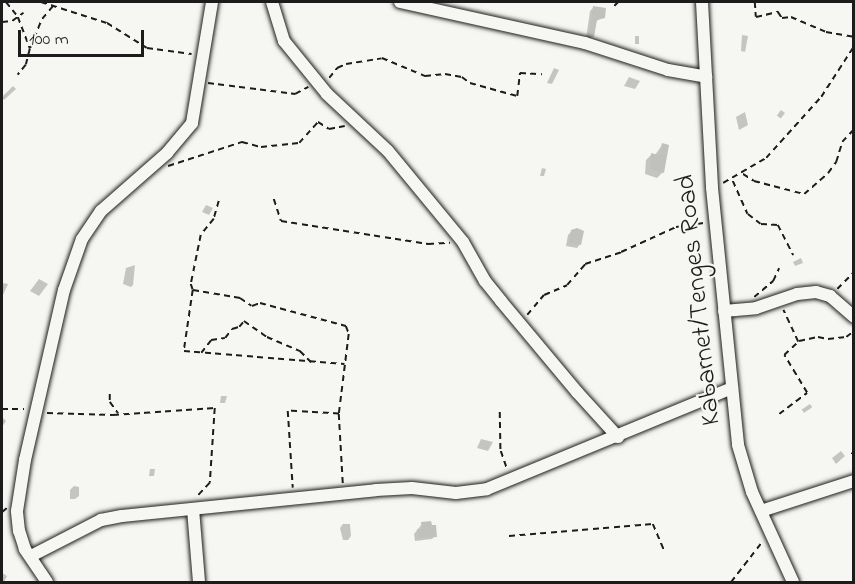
<!DOCTYPE html>
<style>
body{margin:0}
#map{position:relative;width:855px;height:584px;overflow:hidden;background:#f6f6f2;font-family:"Indie Flower",sans-serif}
div>[style]{position:absolute}
.shadow>*{inset:0;background:#0003;transform-origin:0 0}
.building>*{inset:0;background:#c0c0bd}
.path>*{height:1.5px;margin-top:-0.75px;transform-origin:0;background:repeating-linear-gradient(90deg,#1c1c1c 0 6px,transparent 0 10.5px)}
.roads{filter:drop-shadow(0 0 2px #1c1c1c) drop-shadow(0 0 2px #1c1c1c)}
.minor>*{height:12px;margin:-6px;padding:0 6px;transform-origin:6px;border-radius:6px;background:#f6f6f2}
span{translate:-50% -50%;white-space:nowrap;text-align:center;line-height:1.15;-webkit-text-stroke:4.5px #f6f6f2;paint-order:stroke}
.street-label{font-size:27px;color:#1c1c1c}
.frame{position:absolute;inset:0;border:3px solid #1c1c1c;pointer-events:none}
.scale{position:absolute;left:18px;top:30px;width:126px;height:27px;box-sizing:border-box;border:3px solid #1c1c1c;border-top:0;padding-left:8px;font-size:18px;line-height:21px;white-space:nowrap;color:#1c1c1c;-webkit-text-stroke:4px #f6f6f2;paint-order:stroke}
</style>
<div id="map">
<div class="shadow">
<div style="clip-path:polygon(594px 7px,603px 17px,595px 22px,593px 36px,589px 39px,586px 39px,590px 11px)"></div>
<div style="clip-path:polygon(742px 35px,748px 36px,745px 52px,741px 51px)"></div>
<div style="left:635px;top:36px;width:4px;height:8px"></div>
<div style="clip-path:polygon(554px 68px,559px 70px,552px 84px,547px 83px)"></div>
<div style="clip-path:polygon(629px 77px,640px 81px,635px 89px,624px 86px)"></div>
<div style="clip-path:polygon(13px 86px,16px 89px,4px 100px,2px 97px)"></div>
<div style="left:781px;top:110px;width:5px;height:7px;rotate:37deg"></div>
<div style="clip-path:polygon(745px 112px,748px 125px,739px 130px,736px 117px)"></div>
<div style="clip-path:polygon(662px 145px,663px 172px,657px 178px,645px 174px,646px 160px,652px 154px,655px 155px)"></div>
<div style="clip-path:polygon(542px 168px,546px 169px,544px 176px,540px 176px)"></div>
<div style="clip-path:polygon(206px 205px,213px 208px,209px 215px,202px 212px)"></div>
<div style="clip-path:polygon(572px 231px,580px 244px,577px 248px,566px 246px,568px 235px)"></div>
<div style="clip-path:polygon(801px 258px,803px 263px,795px 266px,793px 262px)"></div>
<div style="clip-path:polygon(135px 265px,133px 285px,131px 287px,123px 284px,126px 268px)"></div>
<div style="clip-path:polygon(39px 279px,48px 284px,39px 296px,30px 291px)"></div>
<div style="clip-path:polygon(2px 283px,8px 284px,2px 297px)"></div>
<div style="clip-path:polygon(221px 396px,227px 396px,225px 403px,220px 403px)"></div>
<div style="left:810px;top:404px;width:4px;height:10px;rotate:56deg"></div>
<div style="clip-path:polygon(2px 417px,6px 421px,2px 427px)"></div>
<div style="clip-path:polygon(481px 439px,493px 442px,488px 451px,477px 448px)"></div>
<div style="clip-path:polygon(841px 451px,845px 456px,836px 464px,832px 458px)"></div>
<div style="clip-path:polygon(150px 469px,155px 469px,154px 476px,149px 476px)"></div>
<div style="clip-path:polygon(74px 486px,79px 487px,79px 496px,75px 499px,70px 499px,70px 490px)"></div>
<div style="clip-path:polygon(343px 524px,350px 524px,351px 536px,348px 540px,343px 540px,340px 528px)"></div>
<div style="clip-path:polygon(422px 524px,435px 536px,432px 539px,415px 541px,414px 534px)"></div>
<div style="clip-path:polygon(2px 573px,7px 576px,4px 582px,2px 582px)"></div>
</div>
<div class="building">
<div style="clip-path:polygon(593px 6px,606px 8px,605px 18px,597px 20px,594px 37px,589px 36px)"></div>
<div style="clip-path:polygon(662px 143px,669px 145px,664px 173px,650px 169px,651px 153px,659px 155px)"></div>
<div style="clip-path:polygon(577px 228px,584px 231px,581px 245px,569px 243px,571px 230px)"></div>
<div style="clip-path:polygon(431px 521px,432px 525px,436px 525px,437px 537px,418px 538px,417px 529px,422px 529px,421px 522px)"></div>
</div>
<div class="path">
<div style="left:6px;top:2px;width:19px;rotate:51deg"></div>
<div style="left:18px;top:17px;width:34px;rotate:69deg"></div>
<div style="left:30px;top:49px;width:16px;rotate:104deg"></div>
<div style="left:26px;top:65px;width:13px;rotate:129deg"></div>
<div style="left:41px;top:2px;width:69px;rotate:17.7deg"></div>
<div style="left:107px;top:23px;width:47px;rotate:32deg"></div>
<div style="left:147px;top:48px;width:45px;rotate:7.6deg"></div>
<div style="left:755px;top:2px;width:15px;rotate:86deg"></div>
<div style="left:756px;top:17px;width:23px;rotate:-13deg"></div>
<div style="left:778px;top:12px;width:7px;rotate:56deg"></div>
<div style="left:782px;top:18px;width:9px;rotate:-6deg"></div>
<div style="left:791px;top:17px;width:38px;rotate:23deg"></div>
<div style="left:826px;top:32px;width:28px;rotate:10deg"></div>
<div style="left:614px;top:6px;width:6px;rotate:-45deg"></div>
<div style="left:2px;top:22px;width:10px;rotate:-6deg"></div>
<div style="left:12px;top:21px;width:14px;rotate:-36deg"></div>
<div style="left:30px;top:48px;width:31px;rotate:-68deg"></div>
<div style="left:42px;top:19px;width:17px;rotate:-50deg"></div>
<div style="left:329px;top:78px;width:13px;rotate:-51deg"></div>
<div style="left:337px;top:68px;width:10px;rotate:-24deg"></div>
<div style="left:346px;top:64px;width:36px;rotate:-9deg"></div>
<div style="left:382px;top:58px;width:47px;rotate:22.7deg"></div>
<div style="left:425px;top:76px;width:20px;rotate:-6deg"></div>
<div style="left:445px;top:74px;width:17px;rotate:10deg"></div>
<div style="left:462px;top:77px;width:10px;rotate:37deg"></div>
<div style="left:470px;top:83px;width:49px;rotate:15.5deg"></div>
<div style="left:517px;top:96px;width:23px;rotate:-83deg"></div>
<div style="left:520px;top:73px;width:22px;rotate:3deg"></div>
<div style="left:208px;top:83px;width:88px;rotate:7.2deg"></div>
<div style="left:295px;top:94px;width:15px;rotate:-28deg"></div>
<div style="left:168px;top:166px;width:78px;rotate:-18deg"></div>
<div style="left:242px;top:142px;width:20px;rotate:15deg"></div>
<div style="left:261px;top:147px;width:38px;rotate:-6deg"></div>
<div style="left:299px;top:143px;width:28px;rotate:-48deg"></div>
<div style="left:318px;top:122px;width:13px;rotate:32deg"></div>
<div style="left:329px;top:129px;width:16px;rotate:-11deg"></div>
<div style="left:743px;top:174px;width:13px;rotate:32deg"></div>
<div style="left:754px;top:181px;width:52px;rotate:14.6deg"></div>
<div style="left:804px;top:194px;width:32px;rotate:-41deg"></div>
<div style="left:828px;top:173px;width:14px;rotate:-54deg"></div>
<div style="left:836px;top:162px;width:21px;rotate:-73deg"></div>
<div style="left:842px;top:142px;width:18px;rotate:-47deg"></div>
<div style="left:733px;top:181px;width:36px;rotate:66deg"></div>
<div style="left:748px;top:214px;width:16px;rotate:38deg"></div>
<div style="left:761px;top:224px;width:17px;rotate:3deg"></div>
<div style="left:778px;top:225px;width:34px;rotate:63deg"></div>
<div style="left:723px;top:183px;width:50px;rotate:-30.2deg"></div>
<div style="left:766px;top:158px;width:82px;rotate:-48deg"></div>
<div style="left:821px;top:97px;width:61px;rotate:-57.1deg"></div>
<div style="left:274px;top:199px;width:23px;rotate:72deg"></div>
<div style="left:281px;top:221px;width:149px;rotate:8.9deg"></div>
<div style="left:428px;top:244px;width:22px;rotate:-3deg"></div>
<div style="left:219px;top:201px;width:19px;rotate:106deg"></div>
<div style="left:214px;top:219px;width:21px;rotate:129deg"></div>
<div style="left:201px;top:235px;width:50px;rotate:101.5deg"></div>
<div style="left:191px;top:284px;width:6px;rotate:72deg"></div>
<div style="left:193px;top:290px;width:62px;rotate:98.4deg"></div>
<div style="left:184px;top:351px;width:161px;rotate:4.6deg"></div>
<div style="left:837px;top:289px;width:24px;rotate:-45deg"></div>
<div style="left:193px;top:290px;width:48px;rotate:9.7deg"></div>
<div style="left:240px;top:298px;width:14px;rotate:34deg"></div>
<div style="left:252px;top:306px;width:9px;rotate:-21deg"></div>
<div style="left:260px;top:303px;width:89px;rotate:15deg"></div>
<div style="left:346px;top:326px;width:9px;rotate:69deg"></div>
<div style="left:349px;top:334px;width:81px;rotate:97.1deg"></div>
<div style="left:339px;top:414px;width:51px;rotate:-176.6deg"></div>
<div style="left:288px;top:411px;width:77px;rotate:86.3deg"></div>
<div style="left:754px;top:297px;width:25px;rotate:-40deg"></div>
<div style="left:773px;top:281px;width:14px;rotate:-65deg"></div>
<div style="left:527px;top:315px;width:26px;rotate:-50deg"></div>
<div style="left:544px;top:295px;width:25px;rotate:-23deg"></div>
<div style="left:567px;top:285px;width:28px;rotate:-49deg"></div>
<div style="left:585px;top:264px;width:38px;rotate:-18deg"></div>
<div style="left:621px;top:252px;width:60px;rotate:-24.4deg"></div>
<div style="left:676px;top:227px;width:28px;rotate:-8deg"></div>
<div style="left:799px;top:341px;width:19px;rotate:-12deg"></div>
<div style="left:818px;top:337px;width:10px;rotate:11deg"></div>
<div style="left:828px;top:339px;width:18px;rotate:-6deg"></div>
<div style="left:846px;top:337px;width:10px;rotate:-37deg"></div>
<div style="left:201px;top:353px;width:16px;rotate:-52deg"></div>
<div style="left:211px;top:340px;width:14px;rotate:-8deg"></div>
<div style="left:225px;top:338px;width:11px;rotate:-52deg"></div>
<div style="left:232px;top:329px;width:7px;rotate:-16deg"></div>
<div style="left:239px;top:327px;width:8px;rotate:-50deg"></div>
<div style="left:244px;top:321px;width:28px;rotate:35deg"></div>
<div style="left:267px;top:337px;width:36px;rotate:23deg"></div>
<div style="left:300px;top:351px;width:16px;rotate:45deg"></div>
<div style="left:110px;top:394px;width:8px;rotate:90deg"></div>
<div style="left:110px;top:402px;width:14px;rotate:54deg"></div>
<div style="left:2px;top:409px;width:22px"></div>
<div style="left:500px;top:412px;width:39px;rotate:89deg"></div>
<div style="left:501px;top:451px;width:18px;rotate:71deg"></div>
<div style="left:47px;top:413px;width:66px;rotate:1.7deg"></div>
<div style="left:113px;top:415px;width:102px;rotate:-3.9deg"></div>
<div style="left:215px;top:408px;width:75px;rotate:93.8deg"></div>
<div style="left:210px;top:483px;width:21px;rotate:133deg"></div>
<div style="left:339px;top:414px;width:70px;rotate:86.7deg"></div>
<div style="left:779px;top:414px;width:35px;rotate:-37deg"></div>
<div style="left:807px;top:393px;width:44px;rotate:-121.2deg"></div>
<div style="left:784px;top:355px;width:19px;rotate:-43deg"></div>
<div style="left:798px;top:342px;width:35px;rotate:-115deg"></div>
<div style="left:851px;top:454px;width:4px;rotate:-34deg"></div>
<div style="left:2px;top:512px;width:8px;rotate:-40deg"></div>
<div style="left:509px;top:536px;width:144px;rotate:-4.8deg"></div>
<div style="left:653px;top:524px;width:30px;rotate:67deg"></div>
<div style="left:731px;top:582px;width:51px;rotate:-52.2deg"></div>
</div>
<div class="roads">
<div class="minor">
<div style="left:272px;top:2px;width:41px;rotate:72.9deg"></div>
<div style="left:284px;top:41px;width:68px;rotate:50.9deg"></div>
<div style="left:327px;top:94px;width:83px;rotate:43.1deg"></div>
<div style="left:388px;top:151px;width:118px;rotate:50.5deg"></div>
<div style="left:463px;top:242px;width:45px;rotate:60.6deg"></div>
<div style="left:485px;top:281px;width:26px;rotate:51deg"></div>
<div style="left:501px;top:301px;width:119px;rotate:50.1deg"></div>
<div style="left:577px;top:392px;width:61px;rotate:47.7deg"></div>
<div style="left:400px;top:2px;width:189px;rotate:12.5deg"></div>
<div style="left:585px;top:43px;width:87px;rotate:18deg"></div>
<div style="left:668px;top:70px;width:39px;rotate:10deg"></div>
<div style="left:702px;top:2px;width:186px;rotate:86.9deg"></div>
<div style="left:712px;top:188px;width:258px;rotate:84.2deg"></div>
<div style="left:738px;top:445px;width:49px;rotate:73.4deg"></div>
<div style="left:752px;top:492px;width:99px;rotate:65.5deg"></div>
<div style="left:724px;top:311px;width:32px;rotate:-5deg"></div>
<div style="left:756px;top:308px;width:43px;rotate:-18.9deg"></div>
<div style="left:797px;top:294px;width:19px;rotate:-6deg"></div>
<div style="left:816px;top:292px;width:15px;rotate:16deg"></div>
<div style="left:830px;top:296px;width:32px;rotate:41deg"></div>
<div style="left:193px;top:509px;width:73px;rotate:85.3deg"></div>
<div style="left:761px;top:511px;width:98px;rotate:-17.9deg"></div>
<div style="left:31px;top:556px;width:79px;rotate:-27.2deg"></div>
<div style="left:101px;top:520px;width:21px;rotate:-11deg"></div>
<div style="left:122px;top:516px;width:255px;rotate:-5.8deg"></div>
<div style="left:376px;top:490px;width:36px;rotate:-3deg"></div>
<div style="left:412px;top:488px;width:44px;rotate:6.5deg"></div>
<div style="left:456px;top:493px;width:31px;rotate:-7deg"></div>
<div style="left:487px;top:489px;width:265px;rotate:-22.4deg"></div>
<div style="left:47px;top:582px;width:40px;rotate:-124deg"></div>
<div style="left:25px;top:549px;width:19px;rotate:-108deg"></div>
<div style="left:19px;top:531px;width:20px;rotate:-96deg"></div>
<div style="left:17px;top:511px;width:52px;rotate:-81.1deg"></div>
<div style="left:25px;top:460px;width:174px;rotate:-77.1deg"></div>
<div style="left:64px;top:290px;width:54px;rotate:-70.6deg"></div>
<div style="left:82px;top:239px;width:34px;rotate:-56deg"></div>
<div style="left:101px;top:211px;width:88px;rotate:-41.3deg"></div>
<div style="left:167px;top:153px;width:39px;rotate:-50deg"></div>
<div style="left:192px;top:123px;width:123px;rotate:-80.6deg"></div>
</div>
</div>
<div class="street-label">
<span style="left:699px;top:300px;rotate:-96deg">Kabarnet/Tenges Road</span>
</div>
<div class="frame"></div>
<div class="scale">100 m</div>
</div>
